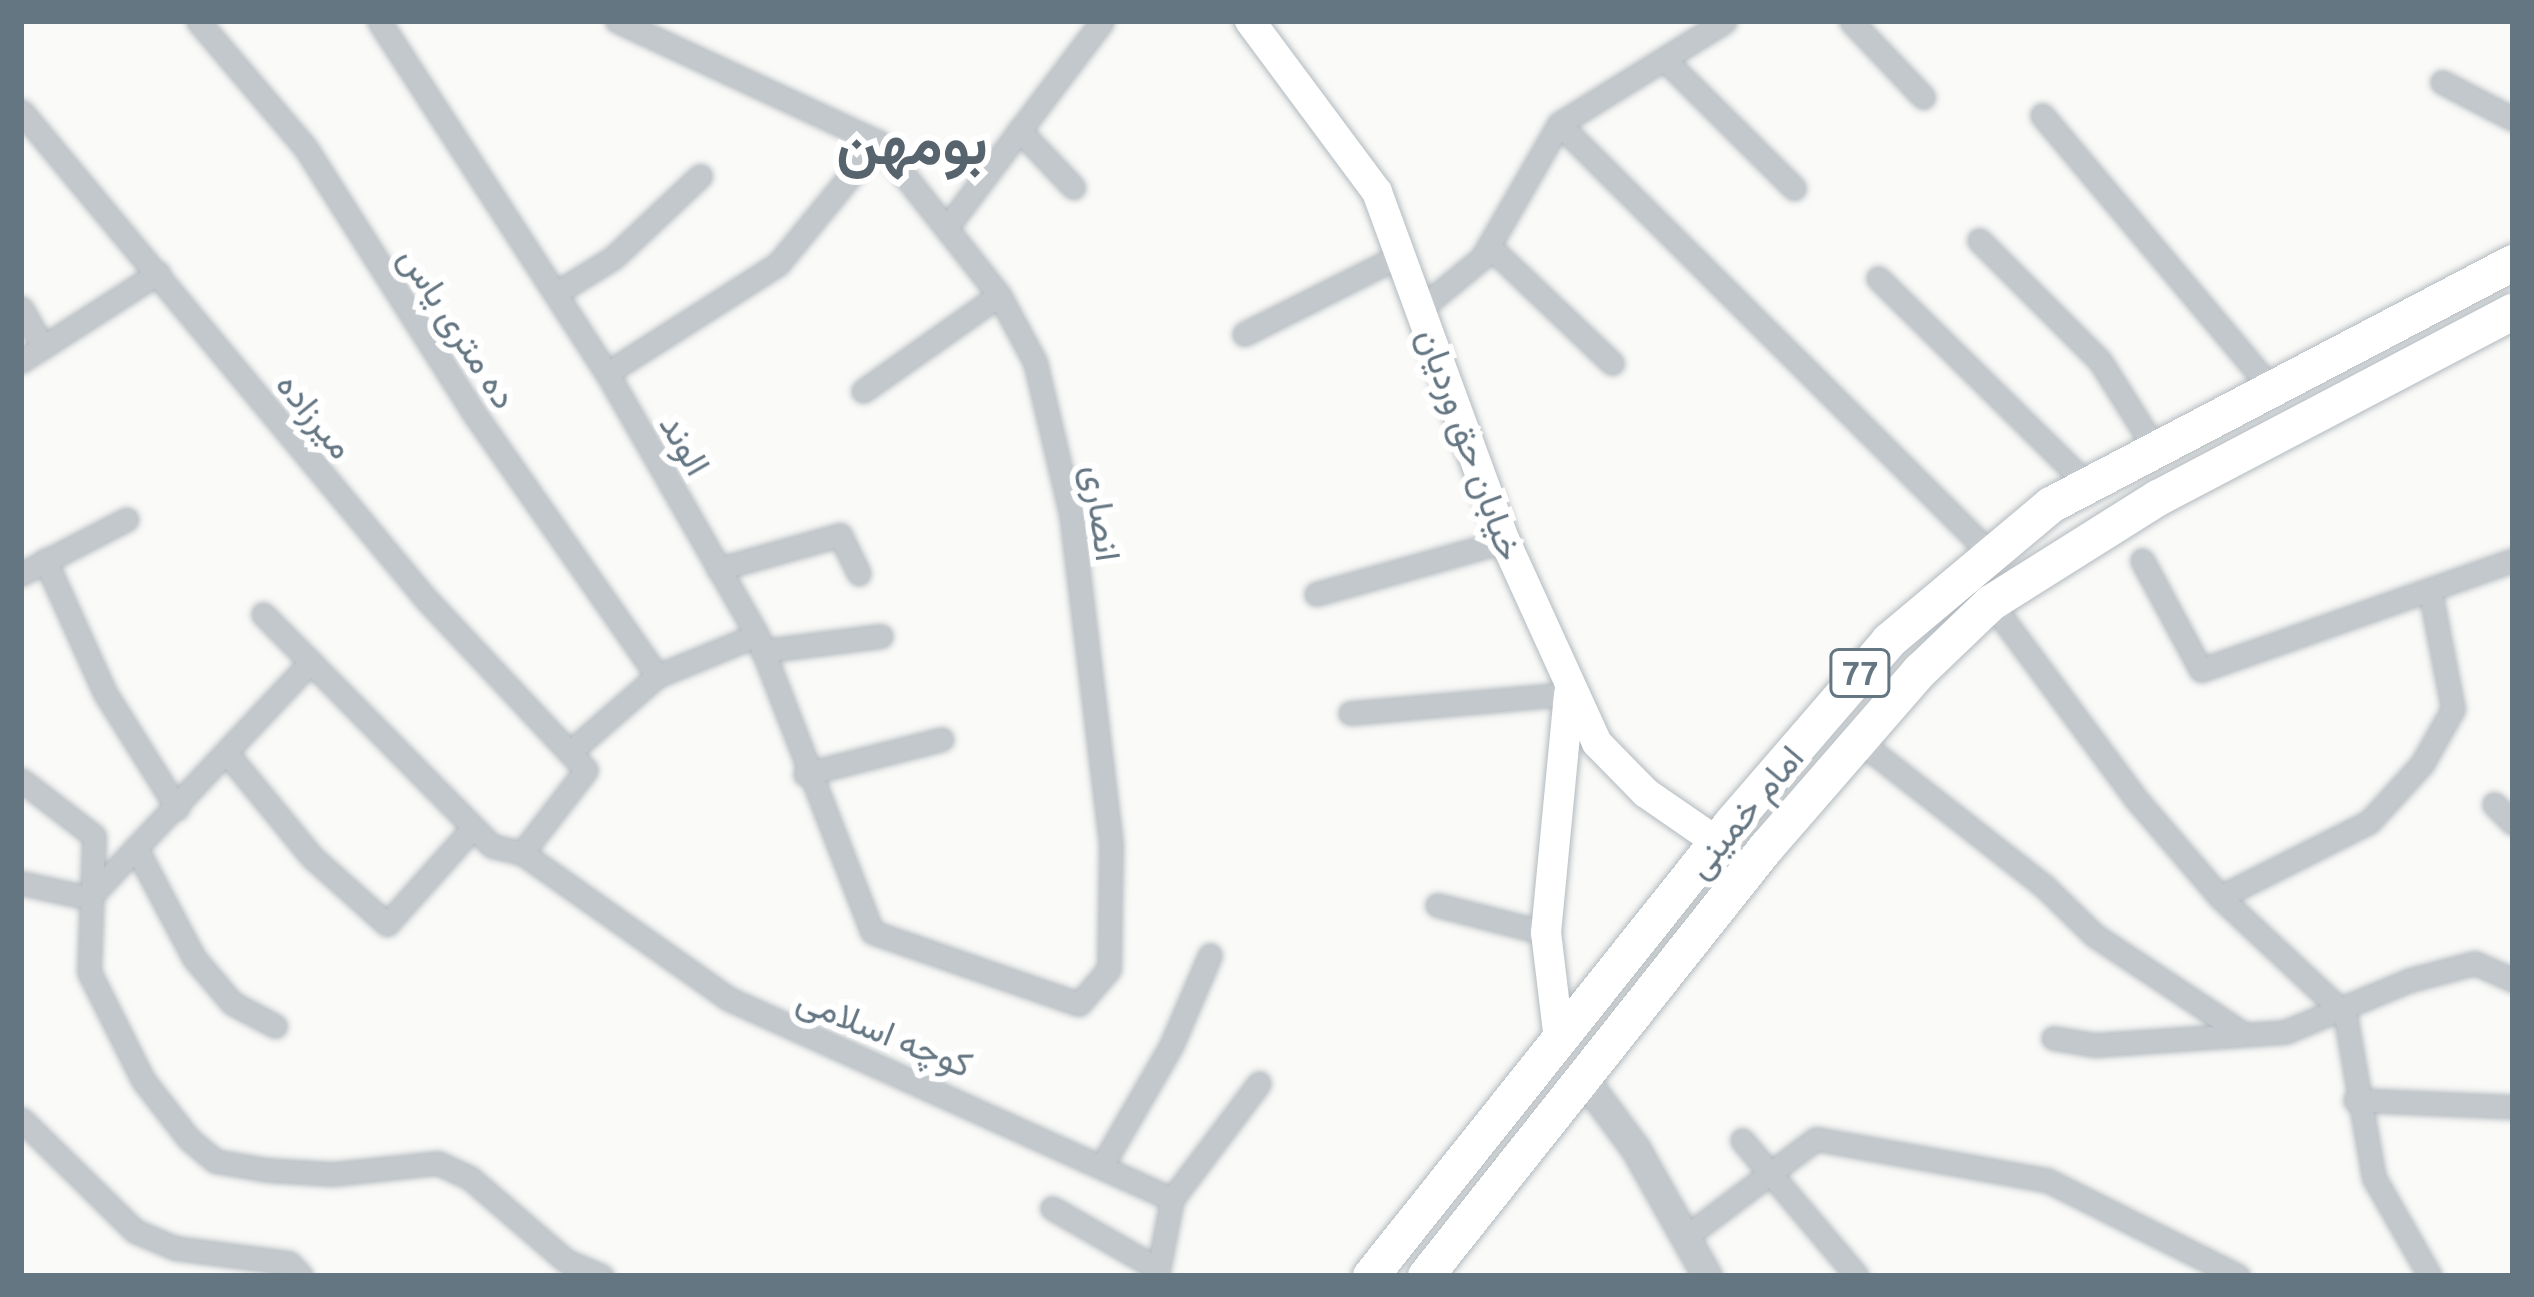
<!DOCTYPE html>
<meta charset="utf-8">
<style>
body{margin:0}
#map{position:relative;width:2534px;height:1297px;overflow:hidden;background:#fafaf8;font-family:Ubuntu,Vazirmatn,sans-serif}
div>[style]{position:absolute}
.roads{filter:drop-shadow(0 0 3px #b3babf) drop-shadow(0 0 3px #b3babf)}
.minor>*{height:21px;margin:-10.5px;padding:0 10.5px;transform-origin:10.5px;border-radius:10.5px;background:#c3c8cc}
.tertiary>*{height:27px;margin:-13.5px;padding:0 13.5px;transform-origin:13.5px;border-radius:13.5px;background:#c3c8cc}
.secondary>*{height:30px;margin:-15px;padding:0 15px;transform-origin:15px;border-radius:15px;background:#fff}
.trunk>*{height:36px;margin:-18px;padding:0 18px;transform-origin:18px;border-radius:18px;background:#fff}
span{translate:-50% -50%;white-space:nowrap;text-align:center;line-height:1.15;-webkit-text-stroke:12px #fff;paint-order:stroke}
.shield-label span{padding:3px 9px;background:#fff;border:3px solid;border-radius:9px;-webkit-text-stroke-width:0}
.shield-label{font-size:33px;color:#657683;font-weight:700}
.street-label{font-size:36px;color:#657683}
.town-label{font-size:60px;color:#57646e;font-weight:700}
.frame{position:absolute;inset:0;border:24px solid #657683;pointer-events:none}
</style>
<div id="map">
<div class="roads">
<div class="minor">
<div style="left:198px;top:21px;width:165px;rotate:49.7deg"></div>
<div style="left:305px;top:147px;width:310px;rotate:57.6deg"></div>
<div style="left:471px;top:409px;width:325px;rotate:55.1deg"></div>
<div style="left:379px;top:21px;width:419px;rotate:57.1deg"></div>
<div style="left:607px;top:373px;width:302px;rotate:60.2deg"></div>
<div style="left:757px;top:635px;width:318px;rotate:68.8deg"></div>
<div style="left:872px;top:932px;width:219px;rotate:19.2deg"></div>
<div style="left:1079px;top:1004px;width:46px;rotate:-49.4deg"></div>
<div style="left:1109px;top:969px;width:125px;rotate:-89.1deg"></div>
<div style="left:1111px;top:844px;width:332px;rotate:-96.9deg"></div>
<div style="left:1071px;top:514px;width:156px;rotate:-103.3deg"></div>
<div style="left:1035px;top:362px;width:76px;rotate:-118.2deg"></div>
<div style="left:999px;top:295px;width:195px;rotate:-128.3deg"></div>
<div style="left:878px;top:142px;width:288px;rotate:-155.1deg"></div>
<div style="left:1851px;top:21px;width:105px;rotate:46.5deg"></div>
<div style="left:1665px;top:60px;width:182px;rotate:44.8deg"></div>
<div style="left:2442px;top:82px;width:80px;rotate:27.5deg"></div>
<div style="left:21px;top:111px;width:634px;rotate:50.31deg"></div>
<div style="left:426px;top:599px;width:234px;rotate:46.9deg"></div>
<div style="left:586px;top:770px;width:105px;rotate:127.6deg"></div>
<div style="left:2042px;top:115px;width:359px;rotate:50deg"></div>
<div style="left:1559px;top:124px;width:607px;rotate:44.87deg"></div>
<div style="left:1019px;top:130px;width:79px;rotate:46.5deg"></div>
<div style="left:947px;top:227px;width:258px;rotate:-53deg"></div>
<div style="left:1979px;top:240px;width:171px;rotate:45deg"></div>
<div style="left:2100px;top:361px;width:105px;rotate:57.8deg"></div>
<div style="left:1489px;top:246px;width:170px;rotate:43.6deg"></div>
<div style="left:1878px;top:278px;width:295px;rotate:44.6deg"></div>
<div style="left:556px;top:293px;width:67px;rotate:-31.6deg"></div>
<div style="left:613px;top:258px;width:120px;rotate:-43.3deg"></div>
<div style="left:21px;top:308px;width:45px;rotate:60.6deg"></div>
<div style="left:1421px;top:308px;width:79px;rotate:-39.3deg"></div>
<div style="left:1482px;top:258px;width:155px;rotate:-60.1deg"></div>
<div style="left:1559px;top:124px;width:195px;rotate:-31.8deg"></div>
<div style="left:1244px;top:334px;width:178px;rotate:-26.7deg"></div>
<div style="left:21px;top:361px;width:163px;rotate:-32.7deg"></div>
<div style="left:607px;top:373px;width:203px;rotate:-32.5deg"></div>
<div style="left:778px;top:264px;width:158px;rotate:-50.7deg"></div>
<div style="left:863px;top:391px;width:166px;rotate:-35.2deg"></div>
<div style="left:45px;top:560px;width:146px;rotate:65.7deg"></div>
<div style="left:105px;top:693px;width:136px;rotate:57.9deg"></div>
<div style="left:2142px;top:560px;width:125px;rotate:61.8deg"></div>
<div style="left:2201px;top:670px;width:331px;rotate:-19.4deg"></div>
<div style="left:718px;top:569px;width:127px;rotate:-15.6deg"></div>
<div style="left:840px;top:535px;width:43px;rotate:64deg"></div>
<div style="left:21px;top:574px;width:119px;rotate:-27.4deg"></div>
<div style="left:1316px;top:594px;width:196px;rotate:-15.7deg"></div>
<div style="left:1991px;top:603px;width:244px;rotate:53.5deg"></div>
<div style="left:2136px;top:799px;width:129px;rotate:49.4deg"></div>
<div style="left:2220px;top:897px;width:171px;rotate:43.1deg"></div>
<div style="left:263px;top:614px;width:326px;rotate:45.4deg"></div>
<div style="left:492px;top:846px;width:31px;rotate:13deg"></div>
<div style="left:522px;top:853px;width:253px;rotate:35.2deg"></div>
<div style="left:729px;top:999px;width:486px;rotate:24.3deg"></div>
<div style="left:1172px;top:1199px;width:78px;rotate:101deg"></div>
<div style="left:762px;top:651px;width:120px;rotate:-7.2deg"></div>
<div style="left:1350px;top:713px;width:220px;rotate:-5deg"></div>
<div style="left:1859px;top:741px;width:235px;rotate:38.1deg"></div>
<div style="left:2044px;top:886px;width:70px;rotate:44.4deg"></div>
<div style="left:2094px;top:935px;width:178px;rotate:33.5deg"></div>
<div style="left:570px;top:752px;width:116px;rotate:-41.1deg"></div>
<div style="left:657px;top:676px;width:108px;rotate:-22.3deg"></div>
<div style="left:229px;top:756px;width:131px;rotate:50.6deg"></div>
<div style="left:312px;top:857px;width:101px;rotate:41.8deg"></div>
<div style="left:387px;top:924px;width:127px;rotate:-48.2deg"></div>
<div style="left:805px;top:774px;width:141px;rotate:-14.3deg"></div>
<div style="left:21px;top:780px;width:92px;rotate:37.5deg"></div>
<div style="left:94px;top:836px;width:136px;rotate:92.1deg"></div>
<div style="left:89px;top:972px;width:121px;rotate:63.4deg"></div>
<div style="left:143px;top:1080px;width:75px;rotate:52.1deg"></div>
<div style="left:189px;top:1139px;width:34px;rotate:40deg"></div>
<div style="left:215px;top:1161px;width:53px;rotate:9.8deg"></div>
<div style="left:267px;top:1170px;width:66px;rotate:3.5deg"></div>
<div style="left:333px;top:1174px;width:106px;rotate:-6deg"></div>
<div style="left:438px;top:1163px;width:35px;rotate:25deg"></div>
<div style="left:470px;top:1178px;width:127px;rotate:40.8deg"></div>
<div style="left:566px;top:1261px;width:39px;rotate:23deg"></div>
<div style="left:2494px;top:804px;width:27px;rotate:45deg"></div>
<div style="left:137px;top:850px;width:122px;rotate:62.2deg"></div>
<div style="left:194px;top:958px;width:59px;rotate:49.8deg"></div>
<div style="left:232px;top:1003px;width:49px;rotate:28.1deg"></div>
<div style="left:21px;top:883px;width:70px;rotate:12.4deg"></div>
<div style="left:2220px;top:897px;width:167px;rotate:-26.7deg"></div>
<div style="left:2369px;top:822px;width:79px;rotate:-47.6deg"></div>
<div style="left:2422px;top:764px;width:63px;rotate:-60.6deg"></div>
<div style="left:2453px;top:709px;width:120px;rotate:-101deg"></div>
<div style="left:89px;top:898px;width:324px;rotate:-46.8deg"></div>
<div style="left:1437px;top:905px;width:113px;rotate:14.4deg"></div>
<div style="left:2345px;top:1014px;width:167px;rotate:80deg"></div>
<div style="left:2374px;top:1178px;width:113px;rotate:60.3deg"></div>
<div style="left:2053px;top:1038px;width:43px;rotate:9.5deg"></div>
<div style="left:2095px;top:1045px;width:190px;rotate:-3.9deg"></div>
<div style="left:2285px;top:1032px;width:135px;rotate:-22.6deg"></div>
<div style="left:2410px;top:980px;width:67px;rotate:-14.7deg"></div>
<div style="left:2475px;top:963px;width:42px;rotate:24.1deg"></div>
<div style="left:2355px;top:1100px;width:158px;rotate:2.5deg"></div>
<div style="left:21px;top:1119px;width:160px;rotate:44.5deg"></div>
<div style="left:135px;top:1231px;width:43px;rotate:23deg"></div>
<div style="left:175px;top:1248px;width:115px;rotate:7.5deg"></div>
<div style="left:289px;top:1263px;width:18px;rotate:47deg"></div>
<div style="left:1742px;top:1140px;width:178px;rotate:49.8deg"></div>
<div style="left:1104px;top:1162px;width:134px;rotate:-60deg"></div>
<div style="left:1171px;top:1046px;width:99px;rotate:-66.8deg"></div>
<div style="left:1172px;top:1199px;width:145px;rotate:-53.1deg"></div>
<div style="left:1052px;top:1208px;width:122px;rotate:29.9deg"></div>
<div style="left:1684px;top:1238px;width:165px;rotate:-36.9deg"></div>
<div style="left:1816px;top:1139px;width:235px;rotate:10.1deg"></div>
<div style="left:2047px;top:1180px;width:214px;rotate:26.7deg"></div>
</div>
<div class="tertiary">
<div style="left:1583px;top:1078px;width:87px;rotate:53.4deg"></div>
<div style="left:1635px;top:1148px;width:147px;rotate:60.6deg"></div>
</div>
<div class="secondary">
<div style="left:1250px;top:21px;width:213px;rotate:53.4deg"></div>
<div style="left:1377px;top:192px;width:372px;rotate:69.9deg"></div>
<div style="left:1505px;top:541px;width:222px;rotate:65.5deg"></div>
<div style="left:1597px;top:743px;width:70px;rotate:45.6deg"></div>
<div style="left:1646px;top:793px;width:86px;rotate:34.6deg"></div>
<div style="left:1559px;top:1040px;width:108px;rotate:-96.9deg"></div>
<div style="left:1546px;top:933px;width:240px;rotate:-84.5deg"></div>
</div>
<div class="trunk">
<div style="left:1371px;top:1276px;width:581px;rotate:-51.43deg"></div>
<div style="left:1733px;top:822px;width:239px;rotate:-49.2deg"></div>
<div style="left:1889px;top:641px;width:212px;rotate:-40deg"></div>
<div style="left:2051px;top:505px;width:522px;rotate:-27.65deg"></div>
<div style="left:1426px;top:1276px;width:547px;rotate:-51.54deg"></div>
<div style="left:1766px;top:848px;width:235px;rotate:-49deg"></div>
<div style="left:1920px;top:671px;width:98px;rotate:-43.8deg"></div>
<div style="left:1991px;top:603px;width:197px;rotate:-32.2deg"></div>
<div style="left:2158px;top:498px;width:401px;rotate:-27.7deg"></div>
</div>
</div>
<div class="shield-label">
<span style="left:1860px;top:673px">77</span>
</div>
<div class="street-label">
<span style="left:459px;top:327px;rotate:57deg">ده متری یاس</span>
<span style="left:316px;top:415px;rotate:51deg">میرزاده</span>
<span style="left:686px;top:444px;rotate:60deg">الوند</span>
<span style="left:1471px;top:444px;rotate:70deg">خیابان حق وردیان</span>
<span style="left:1103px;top:513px;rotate:82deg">انصاری</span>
<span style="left:1744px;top:811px;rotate:-50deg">امام خمینی</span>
<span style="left:885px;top:1031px;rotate:22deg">کوچه اسلامی</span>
</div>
<div class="town-label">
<span style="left:912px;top:141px">بومهن</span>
</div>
<div class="frame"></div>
</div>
